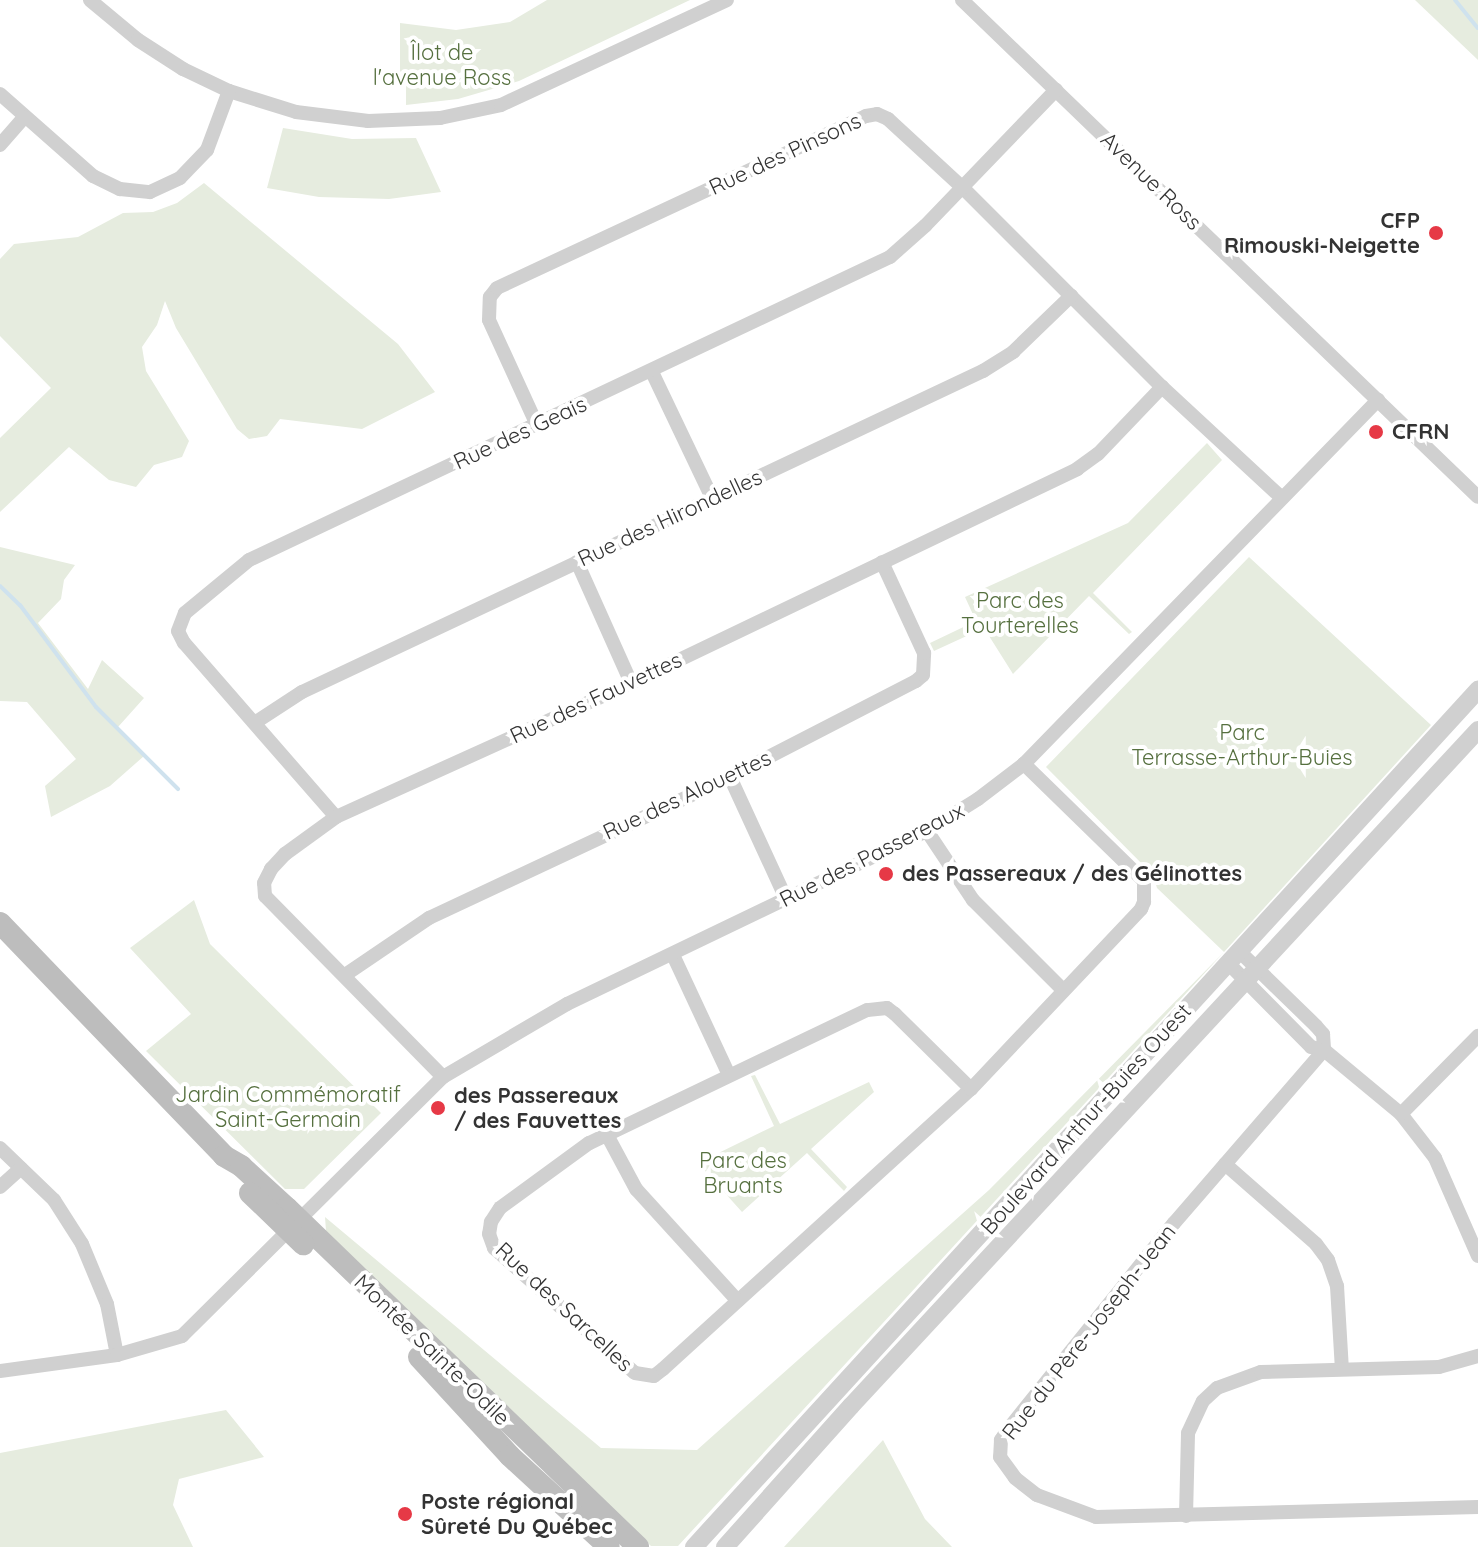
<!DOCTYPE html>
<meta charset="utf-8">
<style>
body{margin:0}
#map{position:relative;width:1478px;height:1547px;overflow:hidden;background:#fff;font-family:Quicksand,sans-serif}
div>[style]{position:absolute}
.green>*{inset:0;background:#e6ecdf}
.stream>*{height:4px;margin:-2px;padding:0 2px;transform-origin:2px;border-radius:2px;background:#cfe2ee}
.minor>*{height:14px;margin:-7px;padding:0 7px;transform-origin:7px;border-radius:7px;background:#d0d0d0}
.tertiary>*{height:18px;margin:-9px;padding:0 9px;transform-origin:9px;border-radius:9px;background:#d0d0d0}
.secondary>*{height:22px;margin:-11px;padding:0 11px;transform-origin:11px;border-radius:11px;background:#bdbdbd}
.dots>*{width:22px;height:22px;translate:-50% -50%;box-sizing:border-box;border:4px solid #fff;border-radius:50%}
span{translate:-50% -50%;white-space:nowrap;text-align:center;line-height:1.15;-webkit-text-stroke:8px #fff;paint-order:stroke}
.park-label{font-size:22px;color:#56703f}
.street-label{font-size:22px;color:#333}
.poi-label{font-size:22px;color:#333;font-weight:700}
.right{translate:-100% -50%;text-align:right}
.left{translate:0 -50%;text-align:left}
</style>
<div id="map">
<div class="green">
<div style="clip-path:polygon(547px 0,690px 0,519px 81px,458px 99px,406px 105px,406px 75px,400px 75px,400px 23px,456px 30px,510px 22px)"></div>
<div style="clip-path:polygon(1415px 0,1478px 0,1478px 60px)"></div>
<div style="clip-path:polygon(283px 128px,352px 139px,416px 138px,441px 192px,389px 199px,319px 197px,267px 188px)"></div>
<div style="clip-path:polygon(204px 183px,398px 344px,435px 392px,362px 429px,280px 419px,267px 436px,249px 439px,237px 429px,176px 328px,165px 301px,157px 325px,142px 347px,146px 371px,189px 441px,182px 457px,154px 465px,136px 487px,109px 480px,69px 447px,0 512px,0 438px,51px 388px,0 336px,0 259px,14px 244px,78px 237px,123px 213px,153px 212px,177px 203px)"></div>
<div style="clip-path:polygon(1207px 443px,1222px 460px,1093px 593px,1132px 632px,1129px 634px,1089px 596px,1013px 674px,984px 628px,934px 651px,930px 643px,976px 621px,965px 597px,1128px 523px)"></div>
<div style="clip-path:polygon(0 547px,75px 565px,64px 580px,61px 599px,38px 623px,88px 689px,102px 660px,144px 698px,118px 727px,144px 756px,110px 786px,51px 817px,45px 786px,76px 759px,27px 702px,0 701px)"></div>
<div style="clip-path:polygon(1249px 557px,1431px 725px,1224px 952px,678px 1546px,651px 1546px,326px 1231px,325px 1217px,601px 1448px,697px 1450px,989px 1190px,1224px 952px,1157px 888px,1153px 875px,1046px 767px)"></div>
<div style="clip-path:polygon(194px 900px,210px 944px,381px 1113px,304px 1189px,285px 1189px,146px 1051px,191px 1014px,130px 948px)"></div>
<div style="clip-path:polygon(755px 1075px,780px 1124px,869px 1082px,874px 1092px,811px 1149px,847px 1187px,844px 1191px,807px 1153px,742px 1212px,698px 1163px,774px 1126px,751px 1076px)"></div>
<div style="clip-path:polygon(226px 1410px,264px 1457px,179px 1479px,173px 1505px,193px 1547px,0 1547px,0 1453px)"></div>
<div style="clip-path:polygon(883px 1440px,925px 1519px,952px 1547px,784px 1547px)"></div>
</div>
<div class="stream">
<div style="left:1455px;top:0;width:36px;rotate:51deg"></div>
<div style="left:0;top:586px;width:28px;rotate:44deg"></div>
<div style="left:20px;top:605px;width:127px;rotate:53.3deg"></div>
<div style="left:96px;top:707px;width:116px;rotate:45deg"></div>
</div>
<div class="minor">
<div style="left:90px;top:0;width:62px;rotate:39.8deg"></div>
<div style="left:138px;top:40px;width:54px;rotate:32.8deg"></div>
<div style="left:183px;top:69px;width:51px;rotate:25.6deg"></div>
<div style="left:229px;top:91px;width:70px;rotate:17.4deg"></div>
<div style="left:296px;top:112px;width:73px;rotate:7.1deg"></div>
<div style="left:368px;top:121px;width:72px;rotate:-2.4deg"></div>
<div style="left:440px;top:118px;width:62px;rotate:-12deg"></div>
<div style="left:501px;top:105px;width:249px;rotate:-24.9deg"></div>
<div style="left:962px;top:0;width:716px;rotate:43.93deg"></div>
<div style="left:0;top:94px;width:124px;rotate:41.4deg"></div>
<div style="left:93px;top:176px;width:30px;rotate:26deg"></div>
<div style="left:120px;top:189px;width:30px;rotate:6deg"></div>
<div style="left:150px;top:192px;width:33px;rotate:-25deg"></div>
<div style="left:180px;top:178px;width:39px;rotate:-46deg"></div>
<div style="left:207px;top:150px;width:63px;rotate:-69.6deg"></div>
<div style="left:0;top:145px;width:37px;rotate:-49deg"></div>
<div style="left:652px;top:372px;width:140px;rotate:64.5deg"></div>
<div style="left:537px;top:425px;width:115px;rotate:-114.6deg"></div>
<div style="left:489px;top:320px;width:23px;rotate:-88deg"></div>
<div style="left:490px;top:297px;width:11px;rotate:-52deg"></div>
<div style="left:497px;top:288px;width:407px;rotate:-25deg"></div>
<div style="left:866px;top:116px;width:11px;rotate:-10deg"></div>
<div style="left:877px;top:114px;width:12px;rotate:24deg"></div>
<div style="left:888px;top:119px;width:102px;rotate:42.6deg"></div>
<div style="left:963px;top:188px;width:281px;rotate:45deg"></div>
<div style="left:1162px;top:387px;width:163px;rotate:42.8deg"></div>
<div style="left:577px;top:562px;width:133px;rotate:65.9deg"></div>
<div style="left:256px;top:722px;width:55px;rotate:-33.1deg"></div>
<div style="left:302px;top:692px;width:753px;rotate:-25.24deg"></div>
<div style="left:983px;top:371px;width:36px;rotate:-32deg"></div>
<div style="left:1013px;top:352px;width:81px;rotate:-44deg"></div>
<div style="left:730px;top:777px;width:134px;rotate:65.3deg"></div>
<div style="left:336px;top:817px;width:231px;rotate:-131.1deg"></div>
<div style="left:184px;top:643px;width:13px;rotate:-117deg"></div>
<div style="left:178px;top:631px;width:19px;rotate:-69deg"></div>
<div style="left:185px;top:613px;width:83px;rotate:-39.6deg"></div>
<div style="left:249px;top:560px;width:709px;rotate:-25.3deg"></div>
<div style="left:890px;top:257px;width:47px;rotate:-41.5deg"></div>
<div style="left:925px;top:226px;width:189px;rotate:-46.1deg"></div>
<div style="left:927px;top:831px;width:83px;rotate:56.3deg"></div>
<div style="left:973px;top:900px;width:127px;rotate:45deg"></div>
<div style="left:1240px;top:952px;width:106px;rotate:44.2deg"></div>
<div style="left:1316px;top:1026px;width:11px;rotate:49deg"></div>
<div style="left:1323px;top:1034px;width:16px;rotate:86deg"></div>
<div style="left:673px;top:955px;width:132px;rotate:65deg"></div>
<div style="left:1228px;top:963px;width:118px;rotate:45.3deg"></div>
<div style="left:1311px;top:1047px;width:13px;rotate:13deg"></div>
<div style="left:1324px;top:1050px;width:100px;rotate:39.7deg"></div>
<div style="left:1401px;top:1114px;width:56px;rotate:52.3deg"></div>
<div style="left:1435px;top:1158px;width:107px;rotate:66.3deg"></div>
<div style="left:345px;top:975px;width:102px;rotate:-34.2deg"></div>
<div style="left:429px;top:918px;width:332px;rotate:-25.1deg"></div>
<div style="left:730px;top:777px;width:209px;rotate:-27.3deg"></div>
<div style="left:916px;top:681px;width:9px;rotate:-41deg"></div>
<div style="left:923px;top:675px;width:22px;rotate:-87deg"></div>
<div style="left:924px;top:653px;width:100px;rotate:-114.8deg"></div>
<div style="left:1324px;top:1050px;width:229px;rotate:130.9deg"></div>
<div style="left:1174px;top:1223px;width:267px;rotate:128.8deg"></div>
<div style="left:1007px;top:1431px;width:11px;rotate:124deg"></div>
<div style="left:1001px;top:1440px;width:17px;rotate:93deg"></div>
<div style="left:1000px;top:1457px;width:26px;rotate:54deg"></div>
<div style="left:1015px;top:1478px;width:28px;rotate:38deg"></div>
<div style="left:1037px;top:1495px;width:63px;rotate:20.4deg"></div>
<div style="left:1096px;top:1517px;width:382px;rotate:-1.5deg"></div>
<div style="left:443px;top:1077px;width:254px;rotate:-134.5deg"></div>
<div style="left:265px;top:896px;width:13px;rotate:-94deg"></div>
<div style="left:264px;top:883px;width:16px;rotate:-63deg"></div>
<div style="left:271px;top:869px;width:21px;rotate:-47deg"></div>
<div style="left:285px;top:854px;width:63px;rotate:-36deg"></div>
<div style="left:336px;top:817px;width:324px;rotate:-24.4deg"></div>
<div style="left:631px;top:683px;width:495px;rotate:-25.6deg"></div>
<div style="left:1077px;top:469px;width:26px;rotate:-36deg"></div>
<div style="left:1098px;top:454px;width:93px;rotate:-46.3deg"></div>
<div style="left:971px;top:1089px;width:107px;rotate:-135.4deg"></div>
<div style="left:895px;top:1014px;width:10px;rotate:-143deg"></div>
<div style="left:887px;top:1008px;width:20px;rotate:174deg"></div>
<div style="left:867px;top:1010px;width:308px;rotate:154.4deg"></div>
<div style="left:589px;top:1143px;width:110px;rotate:143.9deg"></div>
<div style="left:500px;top:1208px;width:17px;rotate:123deg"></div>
<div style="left:491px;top:1222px;width:12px;rotate:99deg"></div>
<div style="left:489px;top:1234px;width:15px;rotate:70deg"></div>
<div style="left:494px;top:1248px;width:188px;rotate:41.6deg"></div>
<div style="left:635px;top:1373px;width:19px;rotate:9deg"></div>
<div style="left:654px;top:1376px;width:11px;rotate:-38deg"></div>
<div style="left:663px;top:1369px;width:416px;rotate:-42.3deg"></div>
<div style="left:971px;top:1089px;width:248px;rotate:-46.6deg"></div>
<div style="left:1141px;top:909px;width:8px;rotate:-67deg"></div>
<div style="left:1144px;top:902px;width:21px;rotate:-90deg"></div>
<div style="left:1144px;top:881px;width:168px;rotate:-135.7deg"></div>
<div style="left:1401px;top:1114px;width:110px;rotate:-45.4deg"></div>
<div style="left:606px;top:1133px;width:64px;rotate:61.8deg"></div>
<div style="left:636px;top:1189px;width:151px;rotate:47.7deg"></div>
<div style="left:0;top:1148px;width:75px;rotate:43.9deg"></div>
<div style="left:54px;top:1200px;width:52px;rotate:57.5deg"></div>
<div style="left:82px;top:1244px;width:65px;rotate:67.4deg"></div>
<div style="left:107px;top:1304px;width:52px;rotate:78.9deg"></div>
<div style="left:1225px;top:1164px;width:121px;rotate:41.3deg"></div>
<div style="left:1316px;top:1244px;width:20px;rotate:53deg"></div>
<div style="left:1328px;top:1260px;width:28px;rotate:71deg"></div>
<div style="left:1337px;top:1286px;width:83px;rotate:86.6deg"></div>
<div style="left:0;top:1187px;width:28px;rotate:-42deg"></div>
<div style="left:0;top:1371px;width:118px;rotate:-7.8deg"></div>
<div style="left:117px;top:1355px;width:68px;rotate:-16.3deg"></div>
<div style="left:182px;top:1336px;width:368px;rotate:-44.8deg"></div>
<div style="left:443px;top:1077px;width:144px;rotate:-30.5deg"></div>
<div style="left:567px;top:1004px;width:399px;rotate:-25.7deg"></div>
<div style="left:927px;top:831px;width:60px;rotate:-32.1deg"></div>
<div style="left:978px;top:799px;width:58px;rotate:-37.3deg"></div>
<div style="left:1024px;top:764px;width:508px;rotate:-45.8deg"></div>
<div style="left:1186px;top:1516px;width:83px;rotate:-88.6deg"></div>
<div style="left:1188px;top:1433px;width:35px;rotate:-65deg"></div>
<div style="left:1203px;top:1401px;width:19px;rotate:-43deg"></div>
<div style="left:1217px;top:1388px;width:47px;rotate:-20deg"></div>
<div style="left:1261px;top:1372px;width:178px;rotate:-1.6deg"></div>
<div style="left:1439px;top:1367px;width:41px;rotate:-15.8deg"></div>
</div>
<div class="tertiary">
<div style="left:694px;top:1547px;width:1162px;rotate:-47.55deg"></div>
<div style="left:725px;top:1547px;width:189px;rotate:-48.2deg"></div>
<div style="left:851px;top:1406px;width:922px;rotate:-47.15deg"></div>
</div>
<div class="secondary">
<div style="left:0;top:923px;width:323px;rotate:46.1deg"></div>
<div style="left:224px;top:1156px;width:20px;rotate:30deg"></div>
<div style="left:241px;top:1166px;width:62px;rotate:42.4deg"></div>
<div style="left:287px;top:1208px;width:488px;rotate:44deg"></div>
<div style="left:250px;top:1193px;width:74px;rotate:43.9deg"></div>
<div style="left:419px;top:1357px;width:134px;rotate:47.4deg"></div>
<div style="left:510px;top:1456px;width:134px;rotate:42.6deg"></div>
</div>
<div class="dots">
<div style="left:1436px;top:233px;background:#e63946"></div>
<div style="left:1376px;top:432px;background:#e63946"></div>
<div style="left:886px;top:874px;background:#e63946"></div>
<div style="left:438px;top:1108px;background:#e63946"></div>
<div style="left:405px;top:1514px;background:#e63946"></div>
</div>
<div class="park-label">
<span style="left:442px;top:65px">Îlot de<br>l'avenue Ross</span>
<span style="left:1020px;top:613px">Parc des<br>Tourterelles</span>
<span style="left:1242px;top:745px">Parc<br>Terrasse-Arthur-Buies</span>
<span style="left:288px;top:1107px">Jardin Commémoratif<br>Saint-Germain</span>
<span style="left:743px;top:1173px">Parc des<br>Bruants</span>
</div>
<div class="street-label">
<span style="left:785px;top:154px;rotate:-25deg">Rue des Pinsons</span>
<span style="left:1151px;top:181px;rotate:44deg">Avenue Ross</span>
<span style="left:520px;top:433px;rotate:-25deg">Rue des Geais</span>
<span style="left:670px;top:518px;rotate:-25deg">Rue des Hirondelles</span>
<span style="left:596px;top:698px;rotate:-25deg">Rue des Fauvettes</span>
<span style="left:687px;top:795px;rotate:-25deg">Rue des Alouettes</span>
<span style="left:872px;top:855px;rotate:-27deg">Rue des Passereaux</span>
<span style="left:1086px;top:1119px;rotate:-48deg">Boulevard Arthur-Buies Ouest</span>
<span style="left:564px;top:1307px;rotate:43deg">Rue des Sarcelles</span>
<span style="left:1089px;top:1332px;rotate:-52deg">Rue du Père-Joseph-Jean</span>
<span style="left:432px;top:1350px;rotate:44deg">Montée Sainte-Odile</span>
</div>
<div class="poi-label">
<span class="right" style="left:1420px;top:233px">CFP<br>Rimouski-Neigette</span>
<span class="left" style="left:1392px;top:432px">CFRN</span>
<span class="left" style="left:902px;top:874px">des Passereaux / des Gélinottes</span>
<span class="left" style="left:454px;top:1108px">des Passereaux<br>/ des Fauvettes</span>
<span class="left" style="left:421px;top:1514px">Poste régional<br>Sûreté Du Québec</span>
</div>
</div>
